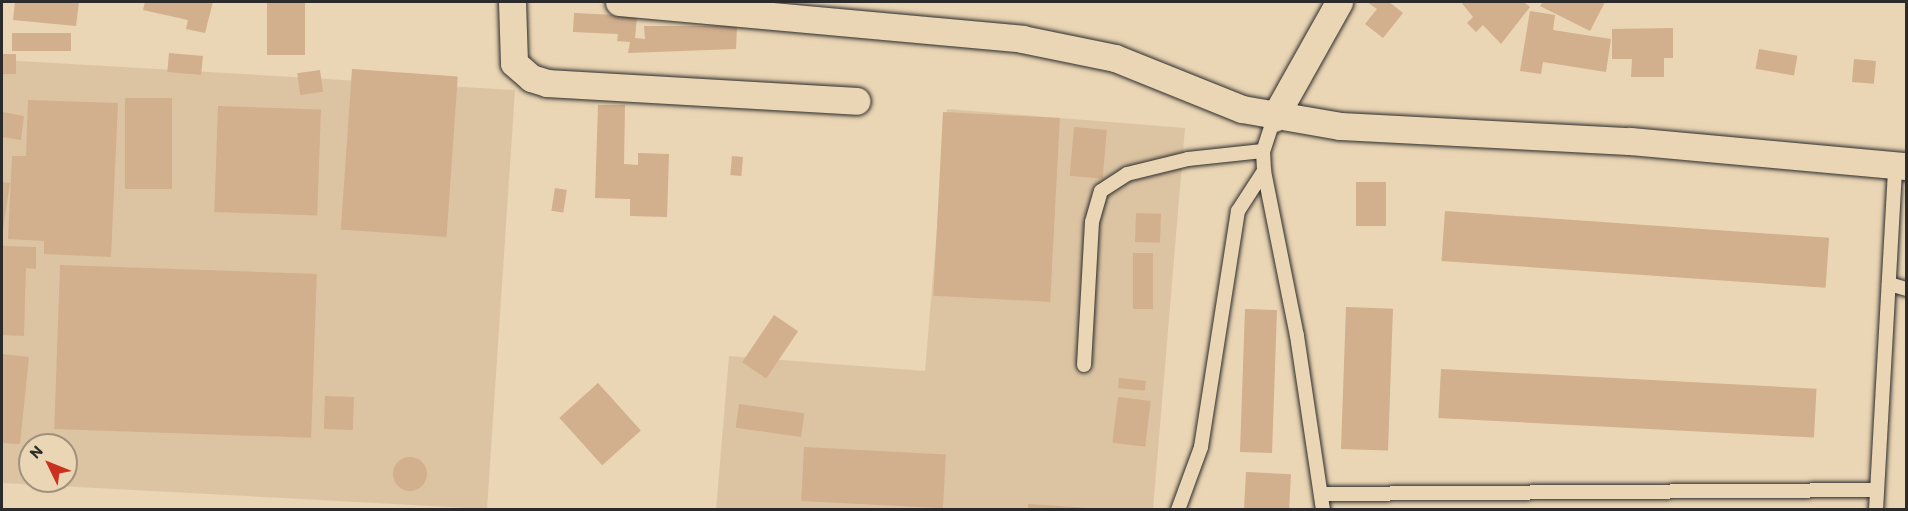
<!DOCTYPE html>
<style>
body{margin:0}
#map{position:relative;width:1908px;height:511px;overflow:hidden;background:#ead5b4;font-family:Itim,sans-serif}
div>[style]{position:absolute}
.built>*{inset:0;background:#dcc4a3}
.building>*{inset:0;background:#d2af8d;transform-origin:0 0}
.round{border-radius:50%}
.roads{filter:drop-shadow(0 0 2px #2b2b2b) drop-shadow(0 0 2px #2b2b2b)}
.service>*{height:14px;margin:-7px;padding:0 7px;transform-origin:7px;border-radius:7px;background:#ead5b4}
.minor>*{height:27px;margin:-13.5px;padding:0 13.5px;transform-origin:13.5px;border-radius:13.5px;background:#ead5b4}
span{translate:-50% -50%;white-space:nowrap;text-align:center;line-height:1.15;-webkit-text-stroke:6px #ead5b4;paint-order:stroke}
.frame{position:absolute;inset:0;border:3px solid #2b2b2b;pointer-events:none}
.north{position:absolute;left:18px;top:433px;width:60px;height:60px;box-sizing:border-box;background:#ead5b4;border:2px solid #9e917d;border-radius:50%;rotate:313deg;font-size:16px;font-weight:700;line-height:24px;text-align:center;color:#2b2b2b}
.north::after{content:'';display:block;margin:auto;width:21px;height:27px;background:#c8321e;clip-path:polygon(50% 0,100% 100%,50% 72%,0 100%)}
</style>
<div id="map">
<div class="built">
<div style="clip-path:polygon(evenodd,2px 60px,515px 90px,487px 509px,2px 483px,2px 60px,30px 445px,66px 445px,66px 481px,30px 481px,30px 445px)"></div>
<div style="clip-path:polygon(947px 109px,1185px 128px,1153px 509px,716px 510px,729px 356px,925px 371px)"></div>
</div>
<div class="building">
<div style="clip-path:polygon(15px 2px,79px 2px,76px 26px,13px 20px)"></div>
<div style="clip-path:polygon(145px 2px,213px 2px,205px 33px,186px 29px,188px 20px,143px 10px)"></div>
<div style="left:267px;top:2px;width:38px;height:53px"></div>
<div style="clip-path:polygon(1367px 2px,1389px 2px,1403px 13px,1383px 38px,1365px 24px,1377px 9px)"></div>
<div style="clip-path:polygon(1461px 2px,1524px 2px,1530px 7px,1501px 44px,1483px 25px,1476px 32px,1467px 23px,1473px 17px)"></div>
<div style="clip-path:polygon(1543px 2px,1605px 2px,1590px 31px,1540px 6px)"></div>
<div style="clip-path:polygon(1530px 11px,1555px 15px,1553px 30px,1611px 39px,1606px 72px,1543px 62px,1541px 74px,1520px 71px)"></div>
<div style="clip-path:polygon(574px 13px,637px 16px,635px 38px,645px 39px,644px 26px,737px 26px,736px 49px,628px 53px,630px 42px,617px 41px,618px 34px,573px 32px)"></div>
<div style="clip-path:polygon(1673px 28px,1673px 58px,1664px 58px,1664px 77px,1631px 77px,1632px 59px,1612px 59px,1612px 29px)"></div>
<div style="left:12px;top:33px;width:59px;height:18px"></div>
<div style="left:1759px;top:49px;width:39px;height:20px;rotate:10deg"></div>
<div style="left:169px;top:53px;width:34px;height:19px;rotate:5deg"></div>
<div style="left:16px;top:54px;width:20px;height:14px;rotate:90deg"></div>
<div style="left:1854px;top:59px;width:22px;height:23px;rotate:5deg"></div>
<div style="left:352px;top:69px;width:106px;height:161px;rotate:4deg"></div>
<div style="left:320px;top:70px;width:22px;height:23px;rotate:82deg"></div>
<div style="left:125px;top:98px;width:47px;height:91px"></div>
<div style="clip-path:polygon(28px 100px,118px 103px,111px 257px,44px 254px,44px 241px,8px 239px,12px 156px,26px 156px)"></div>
<div style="clip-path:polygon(598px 105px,625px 105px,624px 164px,638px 165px,638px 153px,669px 154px,667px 217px,630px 216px,630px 199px,595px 198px)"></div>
<div style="left:218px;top:106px;width:103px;height:106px;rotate:2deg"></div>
<div style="clip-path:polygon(2px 112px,24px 116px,21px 140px,2px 137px)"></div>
<div style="left:943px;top:112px;width:117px;height:184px;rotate:3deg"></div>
<div style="left:1074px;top:127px;width:33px;height:49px;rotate:5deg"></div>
<div style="left:732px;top:156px;width:11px;height:19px;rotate:5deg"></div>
<div style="clip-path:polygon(2px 182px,10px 183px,3px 229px,2px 229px)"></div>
<div style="left:1356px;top:182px;width:30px;height:44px"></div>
<div style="left:555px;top:188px;width:12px;height:23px;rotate:9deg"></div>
<div style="left:1445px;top:211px;width:385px;height:50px;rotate:4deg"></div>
<div style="left:1136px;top:213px;width:25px;height:29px;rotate:2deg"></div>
<div style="clip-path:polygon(2px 246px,36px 247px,36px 269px,26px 268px,24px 336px,2px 335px)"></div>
<div style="left:1133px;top:253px;width:20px;height:56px"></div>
<div style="left:60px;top:265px;width:257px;height:164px;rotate:2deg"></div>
<div style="left:1346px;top:307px;width:47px;height:142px;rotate:2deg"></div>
<div style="left:1245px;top:309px;width:32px;height:143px;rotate:2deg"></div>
<div style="left:774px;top:315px;width:29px;height:57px;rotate:34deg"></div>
<div style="clip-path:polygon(2px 354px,29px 357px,20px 444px,2px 443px)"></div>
<div style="left:1441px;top:369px;width:376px;height:49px;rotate:3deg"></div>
<div style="left:1119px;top:378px;width:27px;height:10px;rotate:6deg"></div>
<div style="left:598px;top:383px;width:64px;height:52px;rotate:48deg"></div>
<div style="left:325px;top:396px;width:29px;height:33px;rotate:2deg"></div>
<div style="left:1118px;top:397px;width:33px;height:46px;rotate:7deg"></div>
<div style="left:739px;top:404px;width:66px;height:24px;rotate:8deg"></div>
<div style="left:804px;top:447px;width:142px;height:54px;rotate:3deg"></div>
<div class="round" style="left:393px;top:457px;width:34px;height:34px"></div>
<div style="left:1246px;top:472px;width:45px;height:38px;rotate:3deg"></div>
<div style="clip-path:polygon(1028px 504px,1089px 508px,1089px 510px,1028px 510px)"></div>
</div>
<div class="roads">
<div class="service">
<div style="left:1274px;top:118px;width:35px;rotate:108deg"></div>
<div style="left:1263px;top:151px;width:20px;rotate:87deg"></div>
<div style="left:1264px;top:171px;width:168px;rotate:78.7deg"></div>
<div style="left:1297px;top:336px;width:176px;rotate:81.5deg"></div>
<div style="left:1889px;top:284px;width:18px;rotate:16deg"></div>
<div style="left:1084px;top:365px;width:143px;rotate:-86.8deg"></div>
<div style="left:1092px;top:222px;width:32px;rotate:-74deg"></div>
<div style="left:1101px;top:191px;width:31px;rotate:-33deg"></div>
<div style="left:1127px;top:174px;width:63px;rotate:-13.8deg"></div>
<div style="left:1188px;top:159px;width:75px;rotate:-6.1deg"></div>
<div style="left:1321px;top:494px;width:556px;rotate:-0.41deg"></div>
<div style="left:1178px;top:510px;width:67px;rotate:-69.9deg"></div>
<div style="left:1201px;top:447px;width:239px;rotate:-81.1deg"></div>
<div style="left:1238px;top:211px;width:48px;rotate:-57deg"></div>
<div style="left:1876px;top:510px;width:345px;rotate:-86.8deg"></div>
</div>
<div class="minor">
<div style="left:512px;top:2px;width:61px;rotate:88.1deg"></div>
<div style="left:514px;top:63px;width:23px;rotate:41deg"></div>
<div style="left:531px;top:78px;width:17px;rotate:17deg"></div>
<div style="left:547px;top:83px;width:310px;rotate:3.3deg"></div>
<div style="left:619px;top:2px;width:405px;rotate:5.2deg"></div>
<div style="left:1022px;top:39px;width:95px;rotate:11.5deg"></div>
<div style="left:1115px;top:58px;width:137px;rotate:21.9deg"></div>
<div style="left:1242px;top:109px;width:99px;rotate:9.8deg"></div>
<div style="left:1340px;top:126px;width:290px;rotate:3deg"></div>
<div style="left:1630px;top:141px;width:277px;rotate:5.2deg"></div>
<div style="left:1274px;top:118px;width:133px;rotate:-60.7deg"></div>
</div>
</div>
<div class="frame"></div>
<div class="north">N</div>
</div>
